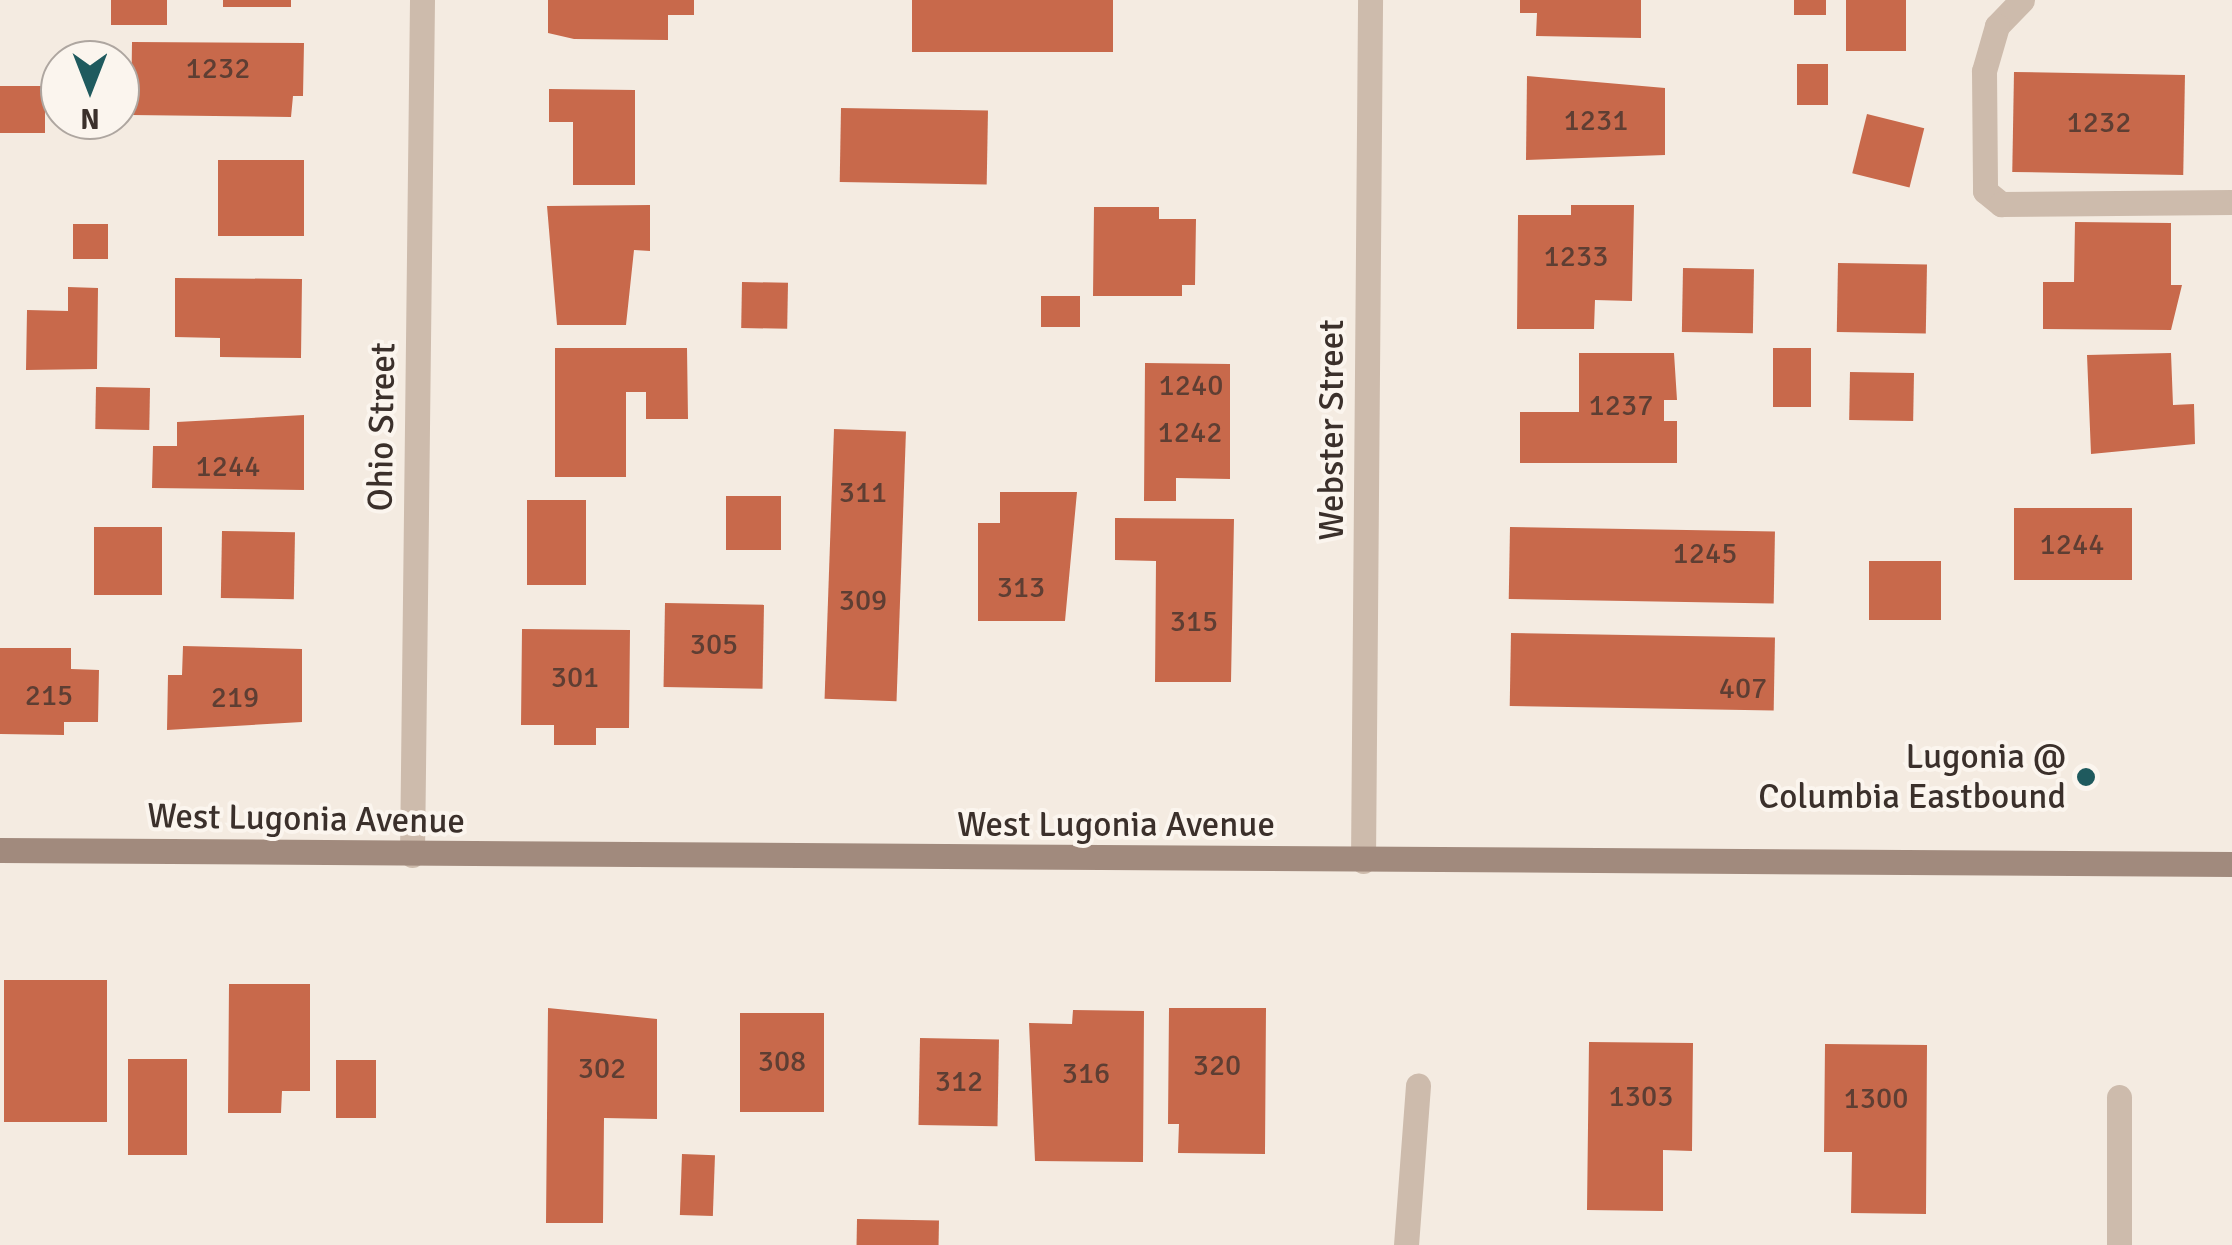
<!DOCTYPE html>
<style>
body{margin:0}
#map{position:relative;width:2232px;height:1245px;overflow:hidden;background:#f4ebe1;font-family:Signika,sans-serif}
div>[style]{position:absolute}
.building>*{inset:0;background:#c8694b;transform-origin:0 0}
.service>*{height:25px;margin:-12.5px;padding:0 12.5px;transform-origin:12.5px;border-radius:12.5px;background:#cdbbac}
.minor>*{height:25px;margin:-12.5px;padding:0 12.5px;transform-origin:12.5px;border-radius:12.5px;background:#cdbbac}
.secondary>*{height:25px;margin:-12.5px;padding:0 12.5px;transform-origin:12.5px;border-radius:12.5px;background:#a18a7d}
.dots>*{width:28px;height:28px;translate:-50% -50%;box-sizing:border-box;border:5px solid #fbf5ee;border-radius:50%}
span{translate:-50% -50%;white-space:nowrap;text-align:center;line-height:1.15;-webkit-text-stroke:8px #fbf5ee;paint-order:stroke}
.number-label{font-size:30px;color:#5e3e33}
.number-label span{-webkit-text-stroke-width:0}
.street-label{font-size:35px;color:#3b302b}
.poi-label{font-size:35px;color:#3b302b}
.right{translate:-100% -50%;text-align:right}
.north{position:absolute;left:40px;top:40px;width:100px;height:100px;box-sizing:border-box;background:#fbf5ee;border:2px solid #aea6a0;border-radius:50%;rotate:180deg;font-size:28px;font-weight:700;line-height:40px;text-align:center;color:#3b302b}
.north::after{content:'';display:block;margin:auto;width:35px;height:45px;background:#1f5a5e;clip-path:polygon(50% 0,100% 100%,50% 72%,0 100%)}
</style>
<div id="map">
<div class="building">
<div style="left:111px;top:0;width:56px;height:25px"></div>
<div style="left:223px;top:0;width:68px;height:7px"></div>
<div style="clip-path:polygon(548px 0,694px 0,694px 15px,668px 15px,668px 40px,574px 39px,548px 33px)"></div>
<div style="left:912px;top:0;width:201px;height:52px"></div>
<div style="clip-path:polygon(1520px 0,1641px 0,1641px 38px,1536px 36px,1537px 13px,1520px 13px)"></div>
<div style="left:1794px;top:0;width:32px;height:15px"></div>
<div style="left:1846px;top:0;width:60px;height:51px"></div>
<div style="clip-path:polygon(132px 42px,304px 43px,303px 96px,293px 96px,291px 117px,131px 115px)"></div>
<div style="left:1797px;top:64px;width:31px;height:41px"></div>
<div style="left:2014px;top:72px;width:171px;height:100px;rotate:1deg"></div>
<div style="clip-path:polygon(1527px 76px,1665px 88px,1665px 155px,1526px 160px)"></div>
<div style="left:0;top:86px;width:45px;height:47px"></div>
<div style="clip-path:polygon(549px 89px,635px 90px,635px 185px,573px 185px,573px 122px,549px 122px)"></div>
<div style="left:841px;top:108px;width:147px;height:74px;rotate:1deg"></div>
<div style="left:1867px;top:114px;width:59px;height:61px;rotate:14deg"></div>
<div style="left:218px;top:160px;width:86px;height:76px"></div>
<div style="clip-path:polygon(650px 205px,650px 251px,634px 250px,626px 325px,557px 325px,547px 206px)"></div>
<div style="clip-path:polygon(1571px 205px,1634px 205px,1632px 301px,1595px 300px,1594px 329px,1517px 329px,1518px 215px,1571px 215px)"></div>
<div style="clip-path:polygon(1094px 207px,1159px 207px,1159px 219px,1196px 219px,1195px 285px,1182px 285px,1182px 296px,1093px 296px)"></div>
<div style="clip-path:polygon(2075px 222px,2171px 223px,2171px 285px,2182px 285px,2171px 330px,2043px 329px,2043px 282px,2074px 282px)"></div>
<div style="left:108px;top:224px;width:35px;height:35px;rotate:90deg"></div>
<div style="left:1838px;top:263px;width:89px;height:69px;rotate:1deg"></div>
<div style="left:1683px;top:268px;width:71px;height:64px;rotate:1deg"></div>
<div style="clip-path:polygon(175px 278px,302px 279px,301px 358px,220px 357px,220px 338px,175px 337px)"></div>
<div style="left:742px;top:282px;width:46px;height:46px;rotate:1deg"></div>
<div style="clip-path:polygon(68px 287px,98px 288px,97px 369px,26px 370px,27px 310px,68px 311px)"></div>
<div style="left:1041px;top:296px;width:39px;height:31px"></div>
<div style="clip-path:polygon(555px 348px,687px 348px,688px 419px,646px 419px,646px 392px,626px 392px,626px 477px,555px 477px)"></div>
<div style="left:1773px;top:348px;width:38px;height:59px"></div>
<div style="clip-path:polygon(1579px 353px,1674px 353px,1677px 400px,1664px 400px,1664px 421px,1677px 421px,1677px 463px,1520px 463px,1520px 412px,1579px 412px)"></div>
<div style="clip-path:polygon(2171px 353px,2173px 405px,2194px 404px,2195px 444px,2091px 454px,2087px 355px)"></div>
<div style="clip-path:polygon(1145px 363px,1230px 364px,1230px 479px,1176px 478px,1176px 501px,1144px 501px)"></div>
<div style="left:1850px;top:372px;width:64px;height:48px;rotate:1deg"></div>
<div style="left:96px;top:387px;width:54px;height:42px;rotate:1deg"></div>
<div style="clip-path:polygon(304px 415px,304px 490px,152px 488px,153px 446px,177px 446px,177px 422px)"></div>
<div style="left:834px;top:429px;width:72px;height:270px;rotate:2deg"></div>
<div style="clip-path:polygon(1000px 492px,1077px 492px,1065px 621px,978px 621px,978px 523px,1000px 523px)"></div>
<div style="left:726px;top:496px;width:55px;height:54px"></div>
<div style="left:527px;top:500px;width:59px;height:85px"></div>
<div style="left:2014px;top:508px;width:118px;height:72px"></div>
<div style="clip-path:polygon(1115px 518px,1234px 519px,1231px 682px,1155px 682px,1156px 561px,1115px 560px)"></div>
<div style="left:94px;top:527px;width:68px;height:68px"></div>
<div style="left:1510px;top:527px;width:265px;height:72px;rotate:1deg"></div>
<div style="left:222px;top:531px;width:73px;height:67px;rotate:1deg"></div>
<div style="left:1869px;top:561px;width:72px;height:59px"></div>
<div style="left:665px;top:603px;width:99px;height:84px;rotate:1deg"></div>
<div style="clip-path:polygon(522px 629px,630px 630px,629px 728px,596px 728px,596px 745px,554px 745px,554px 725px,521px 725px)"></div>
<div style="left:1511px;top:633px;width:264px;height:73px;rotate:1deg"></div>
<div style="clip-path:polygon(183px 646px,302px 649px,302px 722px,167px 730px,168px 675px,182px 675px)"></div>
<div style="clip-path:polygon(0 648px,71px 648px,71px 669px,99px 670px,98px 722px,64px 722px,64px 735px,0 734px)"></div>
<div style="left:4px;top:980px;width:103px;height:142px"></div>
<div style="clip-path:polygon(229px 984px,310px 984px,310px 1091px,282px 1091px,281px 1113px,228px 1113px)"></div>
<div style="clip-path:polygon(548px 1008px,657px 1019px,657px 1119px,604px 1118px,603px 1223px,546px 1223px)"></div>
<div style="clip-path:polygon(1169px 1008px,1266px 1008px,1265px 1154px,1178px 1153px,1179px 1124px,1168px 1124px)"></div>
<div style="clip-path:polygon(1073px 1010px,1144px 1011px,1143px 1162px,1035px 1161px,1029px 1023px,1072px 1024px)"></div>
<div style="left:740px;top:1013px;width:84px;height:99px"></div>
<div style="left:920px;top:1038px;width:79px;height:87px;rotate:1deg"></div>
<div style="clip-path:polygon(1589px 1042px,1693px 1043px,1692px 1151px,1663px 1150px,1663px 1211px,1587px 1210px)"></div>
<div style="clip-path:polygon(1825px 1044px,1927px 1045px,1926px 1214px,1851px 1213px,1852px 1152px,1824px 1152px)"></div>
<div style="left:128px;top:1059px;width:59px;height:96px"></div>
<div style="left:336px;top:1060px;width:40px;height:58px"></div>
<div style="left:682px;top:1154px;width:33px;height:61px;rotate:2deg"></div>
<div style="left:857px;top:1219px;width:82px;height:26px;rotate:1deg"></div>
</div>
<div class="service">
<div style="left:2022px;top:0;width:36px;rotate:134deg"></div>
<div style="left:1997px;top:26px;width:47px;rotate:106.1deg"></div>
<div style="left:1984px;top:71px;width:120px;rotate:89.5deg"></div>
<div style="left:1985px;top:191px;width:21px;rotate:39deg"></div>
<div style="left:2001px;top:204px;width:231px;rotate:-0.5deg"></div>
</div>
<div class="minor">
<div style="left:412px;top:855px;width:855px;rotate:-89.33deg"></div>
<div style="left:1363px;top:861px;width:861px;rotate:-89.53deg"></div>
<div style="left:2119px;top:1097px;width:148px;rotate:90deg"></div>
<div style="left:1406px;top:1245px;width:160px;rotate:-85.7deg"></div>
</div>
<div class="secondary">
<div style="left:0;top:850px;width:2232px;rotate:0.36deg"></div>
</div>
<div class="dots">
<div style="left:2086px;top:777px;background:#1f5a5e"></div>
</div>
<div class="number-label">
<span style="left:218px;top:69px">1232</span>
<span style="left:1596px;top:121px">1231</span>
<span style="left:2099px;top:123px">1232</span>
<span style="left:1576px;top:257px">1233</span>
<span style="left:1191px;top:386px">1240</span>
<span style="left:1621px;top:406px">1237</span>
<span style="left:1190px;top:433px">1242</span>
<span style="left:228px;top:467px">1244</span>
<span style="left:863px;top:493px">311</span>
<span style="left:2072px;top:545px">1244</span>
<span style="left:1705px;top:554px">1245</span>
<span style="left:1021px;top:588px">313</span>
<span style="left:863px;top:601px">309</span>
<span style="left:1194px;top:622px">315</span>
<span style="left:714px;top:645px">305</span>
<span style="left:575px;top:678px">301</span>
<span style="left:1743px;top:689px">407</span>
<span style="left:49px;top:696px">215</span>
<span style="left:235px;top:698px">219</span>
<span style="left:782px;top:1062px">308</span>
<span style="left:1217px;top:1066px">320</span>
<span style="left:602px;top:1069px">302</span>
<span style="left:1086px;top:1074px">316</span>
<span style="left:959px;top:1082px">312</span>
<span style="left:1641px;top:1097px">1303</span>
<span style="left:1876px;top:1099px">1300</span>
</div>
<div class="street-label">
<span style="left:382px;top:427px;rotate:-89deg">Ohio Street</span>
<span style="left:1332px;top:430px;rotate:-90deg">Webster Street</span>
<span style="left:306px;top:819px;rotate:1deg">West Lugonia Avenue</span>
<span style="left:1116px;top:825px">West Lugonia Avenue</span>
</div>
<div class="poi-label">
<span class="right" style="left:2066px;top:777px">Lugonia @<br>Columbia Eastbound</span>
</div>
<div class="north">N</div>
</div>
